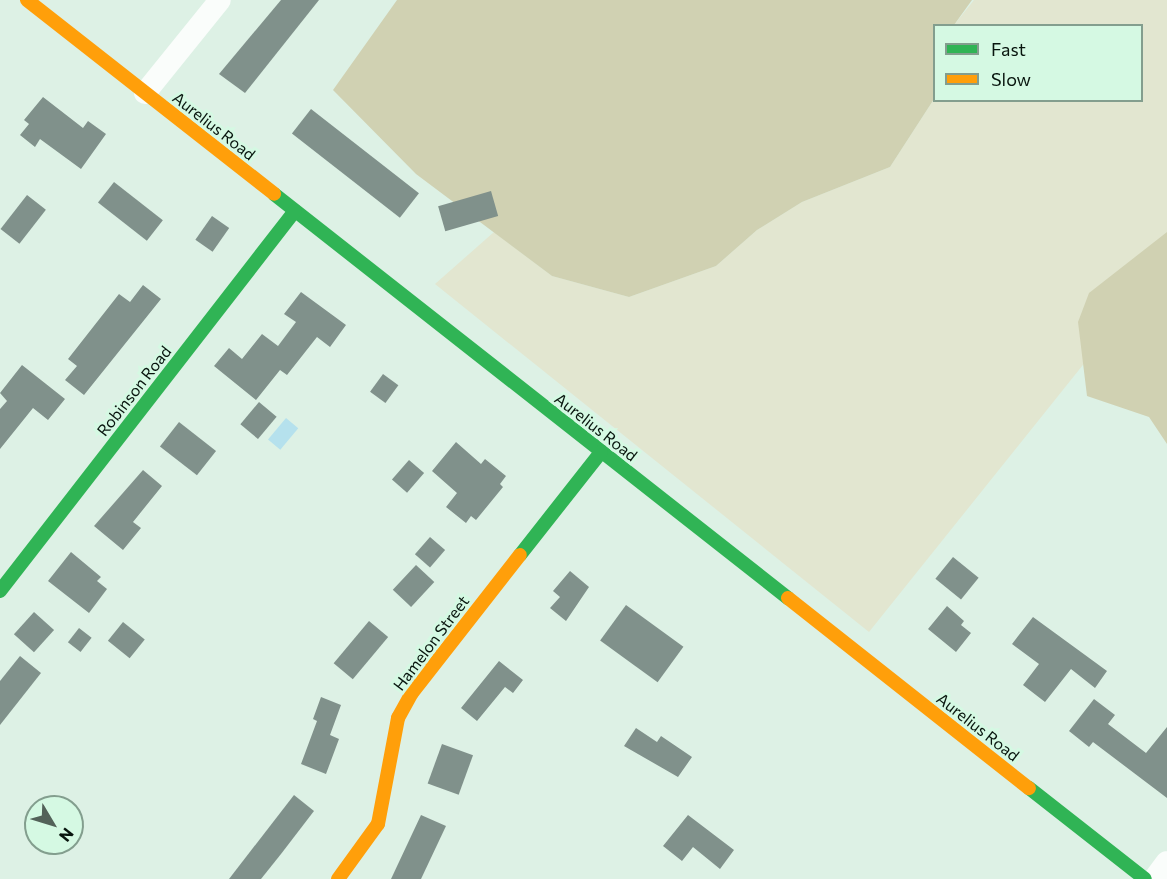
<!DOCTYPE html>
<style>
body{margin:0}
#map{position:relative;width:1167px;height:879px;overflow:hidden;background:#ddf1e5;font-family:Commissioner,sans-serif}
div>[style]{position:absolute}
.green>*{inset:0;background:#e2e6d0}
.forest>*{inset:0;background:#d0d1b2}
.water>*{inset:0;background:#b5e1ed;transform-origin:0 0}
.building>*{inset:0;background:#80918b;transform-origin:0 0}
.street>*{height:22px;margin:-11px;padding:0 11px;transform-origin:11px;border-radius:11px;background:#fafdfb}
.fast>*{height:14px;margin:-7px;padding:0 7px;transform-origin:7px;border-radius:7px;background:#30b455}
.slow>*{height:14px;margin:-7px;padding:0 7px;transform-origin:7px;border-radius:7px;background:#ff9f0a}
span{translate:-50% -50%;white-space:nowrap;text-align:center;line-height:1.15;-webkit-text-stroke:6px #d5f9e3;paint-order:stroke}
.street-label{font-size:16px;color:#08150e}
.legend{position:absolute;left:933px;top:24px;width:210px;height:78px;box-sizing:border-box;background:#d5f9e3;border:2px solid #839e8e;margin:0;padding:8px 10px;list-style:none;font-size:18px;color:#08150e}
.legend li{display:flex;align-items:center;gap:12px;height:30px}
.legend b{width:30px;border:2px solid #839e8e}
.north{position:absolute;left:24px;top:795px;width:60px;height:60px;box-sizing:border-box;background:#d5f9e3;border:2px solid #839e8e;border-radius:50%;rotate:128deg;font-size:16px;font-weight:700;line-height:24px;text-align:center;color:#08150e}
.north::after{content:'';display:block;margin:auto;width:21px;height:27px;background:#536259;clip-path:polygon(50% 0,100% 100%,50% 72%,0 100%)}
</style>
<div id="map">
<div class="green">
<div style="clip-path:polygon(974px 0,1167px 0,1167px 260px,869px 632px,435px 284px,494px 232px,552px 276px,629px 297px,716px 266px,757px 230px,802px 202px,890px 167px,934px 99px,1142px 100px,1142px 26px,954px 25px)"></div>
</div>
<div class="forest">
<div style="clip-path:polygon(397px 0,972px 0,954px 25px,934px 26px,934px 99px,890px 167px,802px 202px,757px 230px,716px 266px,629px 297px,552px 276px,416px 174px,333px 90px)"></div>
<div style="clip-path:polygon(1167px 232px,1167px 444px,1149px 417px,1087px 396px,1078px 322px,1089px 293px)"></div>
</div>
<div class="water">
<div style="left:286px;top:418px;width:16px;height:28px;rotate:40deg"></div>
</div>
<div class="building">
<div style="clip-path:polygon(281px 0,319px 0,245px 93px,219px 74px)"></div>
<div style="clip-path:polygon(43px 97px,83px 128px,88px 121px,106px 134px,81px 169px,40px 139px,35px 147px,20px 135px,29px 124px,24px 120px)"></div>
<div style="left:311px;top:109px;width:137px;height:31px;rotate:38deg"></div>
<div style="left:114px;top:182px;width:62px;height:26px;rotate:38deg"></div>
<div style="left:491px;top:191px;width:26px;height:55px;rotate:74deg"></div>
<div style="left:27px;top:195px;width:24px;height:43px;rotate:38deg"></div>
<div style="left:212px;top:216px;width:21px;height:29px;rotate:35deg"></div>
<div style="clip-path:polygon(143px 285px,161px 299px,84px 395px,65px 380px,77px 366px,68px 359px,119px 294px,130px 302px)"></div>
<div style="clip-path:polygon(301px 292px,346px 325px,330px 347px,317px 337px,287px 375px,280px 370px,256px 400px,214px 366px,229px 348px,242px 359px,262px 334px,278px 346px,296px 322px,284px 314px)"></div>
<div style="clip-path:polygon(22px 365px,65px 399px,48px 420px,33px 408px,0 449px,0 409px,7px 401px,0 393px)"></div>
<div style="left:383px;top:374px;width:19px;height:22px;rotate:36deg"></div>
<div style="left:259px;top:402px;width:23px;height:29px;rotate:40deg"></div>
<div style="left:179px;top:422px;width:47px;height:31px;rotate:38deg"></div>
<div style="clip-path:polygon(456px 442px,481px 464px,485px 459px,506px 476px,500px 484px,503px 487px,476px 520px,471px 516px,466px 523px,446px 507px,457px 493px,432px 471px)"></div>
<div style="left:409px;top:460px;width:20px;height:26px;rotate:41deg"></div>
<div style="clip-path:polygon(143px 470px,162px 486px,133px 522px,141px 528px,123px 550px,94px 526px)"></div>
<div style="left:430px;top:537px;width:20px;height:23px;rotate:41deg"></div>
<div style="clip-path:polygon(71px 552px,101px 577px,97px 581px,107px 589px,89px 613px,48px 581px)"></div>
<div style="left:953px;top:557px;width:33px;height:28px;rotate:39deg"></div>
<div style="left:416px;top:565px;width:25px;height:34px;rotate:43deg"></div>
<div style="clip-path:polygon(570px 571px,589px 587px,566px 621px,550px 608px,560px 597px,553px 591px)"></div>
<div style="left:626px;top:605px;width:71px;height:44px;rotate:36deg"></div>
<div style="clip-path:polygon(947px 606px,964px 621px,961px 625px,971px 633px,956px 652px,928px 629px)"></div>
<div style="left:34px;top:612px;width:27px;height:30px;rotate:42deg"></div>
<div style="clip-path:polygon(1033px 617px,1107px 671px,1095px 688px,1071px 669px,1045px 702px,1023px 685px,1039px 664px,1012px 644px)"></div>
<div style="left:369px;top:621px;width:25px;height:55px;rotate:40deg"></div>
<div style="left:123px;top:622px;width:28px;height:24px;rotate:39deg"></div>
<div style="left:79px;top:628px;width:16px;height:18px;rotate:38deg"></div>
<div style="clip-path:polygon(20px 656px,41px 673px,0 725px,0 681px)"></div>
<div style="clip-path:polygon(499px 661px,523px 680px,513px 693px,505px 687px,477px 721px,461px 708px)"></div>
<div style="clip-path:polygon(321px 697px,341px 705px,330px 735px,339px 739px,326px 774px,301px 764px,317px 721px,313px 719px)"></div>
<div style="clip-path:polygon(1094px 699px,1115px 715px,1108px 724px,1146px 753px,1167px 727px,1167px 798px,1093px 742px,1089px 747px,1069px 731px)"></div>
<div style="clip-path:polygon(636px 728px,657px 742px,661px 736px,692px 757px,678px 777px,624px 746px)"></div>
<div style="left:442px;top:744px;width:33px;height:42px;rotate:20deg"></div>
<div style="clip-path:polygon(294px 795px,314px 811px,281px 854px,261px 879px,229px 879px)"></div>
<div style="clip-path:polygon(421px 815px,446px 826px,421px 879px,391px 879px)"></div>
<div style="clip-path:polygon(688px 815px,734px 850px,720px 869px,693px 847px,682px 861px,663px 846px)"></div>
</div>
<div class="street">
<div style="left:145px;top:93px;width:119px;rotate:-51.1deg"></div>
<div style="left:1154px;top:879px;width:21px;rotate:-53deg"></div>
</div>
<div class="fast">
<div style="left:274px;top:194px;width:654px;rotate:38.17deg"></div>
<div style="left:520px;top:555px;width:131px;rotate:-51.8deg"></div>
<div style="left:0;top:591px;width:481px;rotate:-52.2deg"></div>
<div style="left:1029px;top:788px;width:147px;rotate:38.1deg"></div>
</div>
<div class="slow">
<div style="left:27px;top:0;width:314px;rotate:38.1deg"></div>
<div style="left:788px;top:598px;width:307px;rotate:38.3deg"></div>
<div style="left:338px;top:879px;width:68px;rotate:-54deg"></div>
<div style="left:378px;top:824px;width:108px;rotate:-79.3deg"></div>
<div style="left:398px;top:718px;width:29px;rotate:-61deg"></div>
<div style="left:412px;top:693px;width:175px;rotate:-52deg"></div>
</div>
<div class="street-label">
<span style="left:214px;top:126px;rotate:38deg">Aurelius Road</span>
<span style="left:134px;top:391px;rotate:-52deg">Robinson Road</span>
<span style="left:596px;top:427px;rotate:38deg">Aurelius Road</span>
<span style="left:431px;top:643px;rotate:-53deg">Hamelon Street</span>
<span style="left:978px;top:727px;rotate:38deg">Aurelius Road</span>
</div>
<ul class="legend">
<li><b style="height:8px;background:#30b455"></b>Fast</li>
<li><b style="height:8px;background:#ff9f0a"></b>Slow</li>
</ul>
<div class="north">N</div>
</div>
